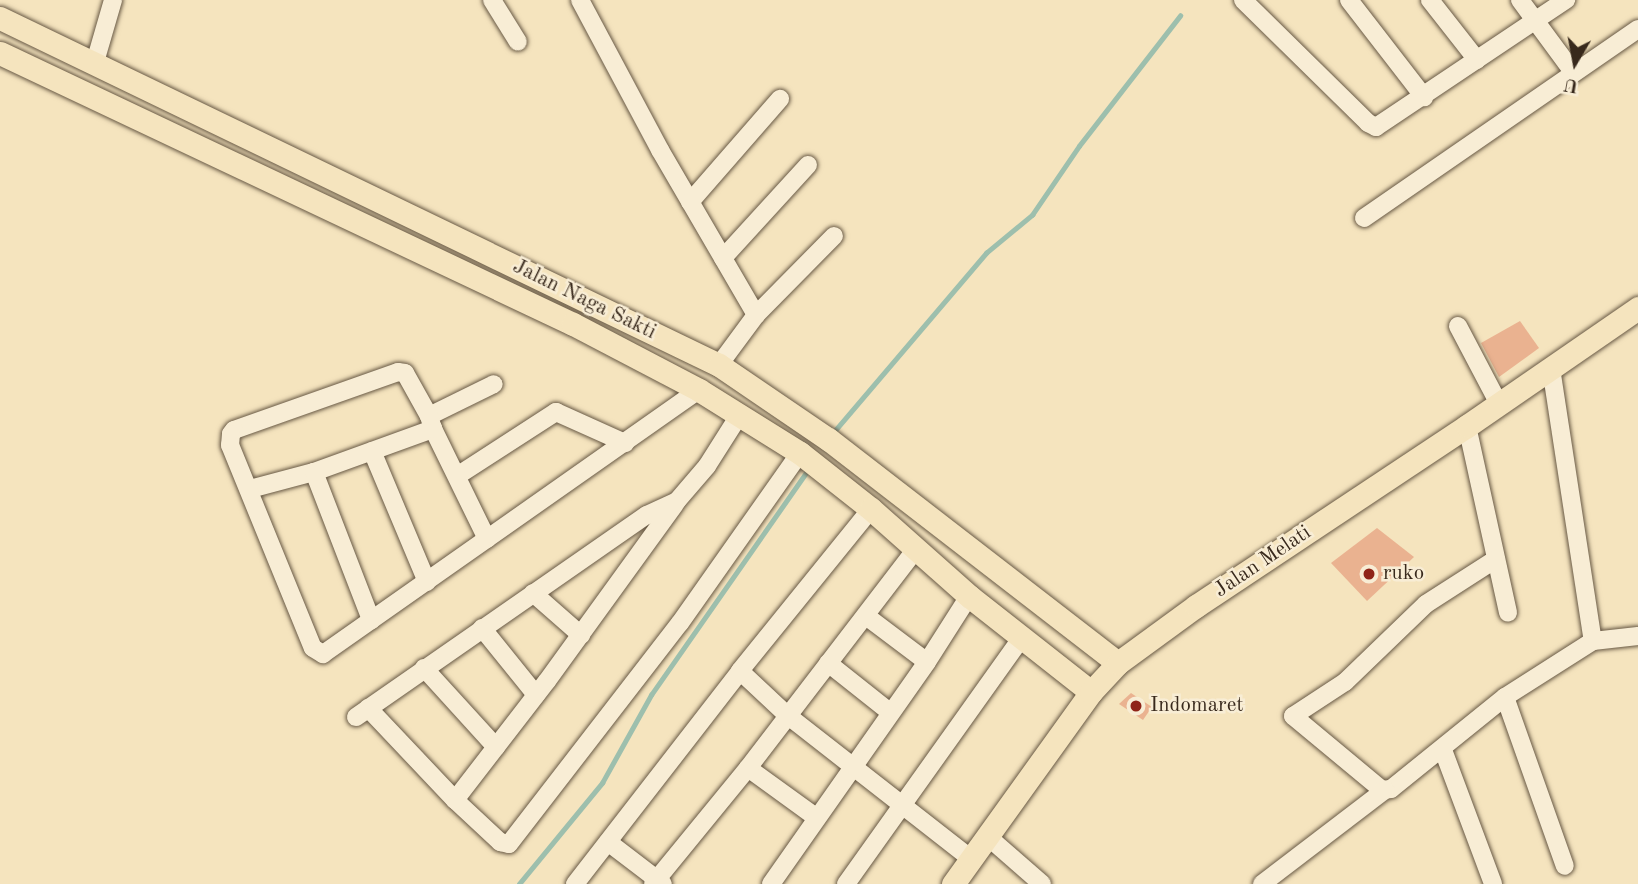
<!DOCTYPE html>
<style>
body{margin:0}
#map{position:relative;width:1638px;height:884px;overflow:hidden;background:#f5e4be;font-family:"Old Standard TT",serif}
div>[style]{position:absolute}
.stream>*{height:4.5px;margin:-2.25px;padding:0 2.25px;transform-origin:2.25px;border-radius:2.25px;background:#9dbfad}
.building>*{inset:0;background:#eab290}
.roads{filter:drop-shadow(0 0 2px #675844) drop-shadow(0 0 2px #675844)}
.minor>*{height:18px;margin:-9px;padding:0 9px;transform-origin:9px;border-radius:9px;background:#f8edd5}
.major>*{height:23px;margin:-11.5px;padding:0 11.5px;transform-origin:11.5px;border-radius:11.5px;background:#f5e4be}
.dots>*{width:19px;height:19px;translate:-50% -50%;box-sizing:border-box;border:4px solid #f8edd5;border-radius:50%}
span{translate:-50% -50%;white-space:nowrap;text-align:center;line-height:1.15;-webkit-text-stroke:5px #f8edd5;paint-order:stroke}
.street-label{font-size:21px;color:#38291c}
.poi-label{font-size:21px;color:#38291c}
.left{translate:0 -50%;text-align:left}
.north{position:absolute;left:1540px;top:28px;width:70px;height:70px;-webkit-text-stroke:5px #f8edd5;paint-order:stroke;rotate:190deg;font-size:19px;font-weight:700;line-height:28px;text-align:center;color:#38291c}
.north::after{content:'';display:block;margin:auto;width:24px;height:32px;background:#38291c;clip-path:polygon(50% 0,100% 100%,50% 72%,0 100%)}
</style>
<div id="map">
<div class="stream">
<div style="left:832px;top:434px;width:238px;rotate:-49.6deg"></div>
<div style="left:986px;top:253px;width:60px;rotate:-39.6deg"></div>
<div style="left:1032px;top:215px;width:83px;rotate:-55.7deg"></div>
<div style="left:1079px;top:146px;width:165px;rotate:-52.2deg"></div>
<div style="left:519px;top:884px;width:131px;rotate:-50.6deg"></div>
<div style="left:602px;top:783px;width:101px;rotate:-60.9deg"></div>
<div style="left:651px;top:695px;width:274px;rotate:-55.1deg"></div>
</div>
<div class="building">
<div style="clip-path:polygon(1520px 321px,1539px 348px,1499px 377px,1481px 343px)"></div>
<div style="clip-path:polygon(1377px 528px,1414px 557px,1367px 601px,1331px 563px)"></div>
<div style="clip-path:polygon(1131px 693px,1152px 707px,1143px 720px,1119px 704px)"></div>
</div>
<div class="roads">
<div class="minor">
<div style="left:492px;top:0;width:49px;rotate:58.2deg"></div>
<div style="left:580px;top:0;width:170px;rotate:61.9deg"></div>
<div style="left:660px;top:150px;width:191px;rotate:59.8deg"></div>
<div style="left:1243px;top:0;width:175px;rotate:44.5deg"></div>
<div style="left:1368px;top:123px;width:9px;rotate:27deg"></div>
<div style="left:1376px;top:127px;width:229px;rotate:-33.8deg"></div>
<div style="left:1349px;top:0;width:123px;rotate:52.3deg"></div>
<div style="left:1430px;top:0;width:76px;rotate:51.9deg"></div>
<div style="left:1520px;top:0;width:89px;rotate:53.6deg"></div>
<div style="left:95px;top:62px;width:65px;rotate:-73.8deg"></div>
<div style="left:690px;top:202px;width:137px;rotate:-48.9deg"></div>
<div style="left:1364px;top:218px;width:333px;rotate:-34.6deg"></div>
<div style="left:723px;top:258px;width:126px;rotate:-47.6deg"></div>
<div style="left:1458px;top:326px;width:88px;rotate:62.3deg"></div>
<div style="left:719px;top:365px;width:62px;rotate:-53.5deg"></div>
<div style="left:756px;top:315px;width:111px;rotate:-45.4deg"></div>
<div style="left:1551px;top:368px;width:276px;rotate:81.3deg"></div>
<div style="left:429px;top:416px;width:72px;rotate:-26.2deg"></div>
<div style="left:1467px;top:426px;width:191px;rotate:77.6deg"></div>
<div style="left:372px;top:451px;width:142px;rotate:67.2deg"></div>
<div style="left:314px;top:472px;width:159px;rotate:68.9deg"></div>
<div style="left:457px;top:476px;width:118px;rotate:-32.9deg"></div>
<div style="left:556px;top:412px;width:76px;rotate:24.2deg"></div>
<div style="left:250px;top:489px;width:66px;rotate:-14.9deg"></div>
<div style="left:314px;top:472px;width:127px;rotate:-19.9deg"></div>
<div style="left:871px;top:509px;width:208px;rotate:129deg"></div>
<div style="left:740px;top:671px;width:64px;rotate:43.1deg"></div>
<div style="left:787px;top:715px;width:232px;rotate:38deg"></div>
<div style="left:487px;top:539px;width:123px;rotate:-116.1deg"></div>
<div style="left:433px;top:429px;width:14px;rotate:-107deg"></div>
<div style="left:429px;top:416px;width:49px;rotate:-119.2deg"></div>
<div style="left:405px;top:373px;width:7px;rotate:-172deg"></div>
<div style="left:398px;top:372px;width:174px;rotate:160.5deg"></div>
<div style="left:234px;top:430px;width:5px;rotate:127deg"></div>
<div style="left:231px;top:434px;width:11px;rotate:95deg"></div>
<div style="left:230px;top:445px;width:219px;rotate:67.8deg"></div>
<div style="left:313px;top:648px;width:12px;rotate:31deg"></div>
<div style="left:323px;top:654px;width:459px;rotate:-35.1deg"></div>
<div style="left:1496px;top:559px;width:83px;rotate:147.3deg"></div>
<div style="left:1426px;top:604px;width:112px;rotate:136.1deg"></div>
<div style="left:1345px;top:682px;width:62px;rotate:146.8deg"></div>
<div style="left:1293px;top:716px;width:116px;rotate:39.7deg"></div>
<div style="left:1382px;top:790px;width:9px;rotate:-6deg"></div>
<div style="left:1391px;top:789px;width:146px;rotate:-38.9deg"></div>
<div style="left:1505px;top:697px;width:104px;rotate:-32.5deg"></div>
<div style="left:1593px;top:641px;width:45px;rotate:-6.3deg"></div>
<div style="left:533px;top:593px;width:64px;rotate:41.2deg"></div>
<div style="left:866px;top:616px;width:76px;rotate:37deg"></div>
<div style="left:482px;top:628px;width:86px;rotate:51.1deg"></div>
<div style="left:828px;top:663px;width:80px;rotate:38.4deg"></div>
<div style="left:424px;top:668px;width:107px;rotate:47.7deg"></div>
<div style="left:1505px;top:697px;width:179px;rotate:70.5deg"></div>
<div style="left:368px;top:708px;width:127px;rotate:46.6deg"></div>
<div style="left:455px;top:800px;width:62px;rotate:43deg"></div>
<div style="left:500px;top:842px;width:9px;rotate:13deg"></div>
<div style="left:509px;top:844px;width:279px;rotate:-52.3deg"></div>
<div style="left:680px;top:623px;width:208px;rotate:-54.8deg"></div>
<div style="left:356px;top:717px;width:354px;rotate:-34.8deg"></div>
<div style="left:647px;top:515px;width:33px;rotate:-25deg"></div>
<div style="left:677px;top:501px;width:46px;rotate:-49.4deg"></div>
<div style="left:707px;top:466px;width:62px;rotate:-57.6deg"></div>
<div style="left:1443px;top:750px;width:143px;rotate:69.5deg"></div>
<div style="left:748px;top:768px;width:85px;rotate:35.9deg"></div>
<div style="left:455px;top:800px;width:150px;rotate:-52.3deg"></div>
<div style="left:547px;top:681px;width:218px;rotate:-54.1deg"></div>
<div style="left:987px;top:836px;width:73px;rotate:41.1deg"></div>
<div style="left:608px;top:842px;width:69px;rotate:37.4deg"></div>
<div style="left:575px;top:884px;width:269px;rotate:-52.2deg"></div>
<div style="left:653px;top:884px;width:150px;rotate:-50.7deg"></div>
<div style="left:748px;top:768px;width:276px;rotate:-52.5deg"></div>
<div style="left:771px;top:884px;width:271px;rotate:-54.9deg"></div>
<div style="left:927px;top:662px;width:78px;rotate:-57.5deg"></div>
<div style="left:846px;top:884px;width:303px;rotate:-54.5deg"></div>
<div style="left:1262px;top:884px;width:155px;rotate:-37.4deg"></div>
</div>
<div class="major">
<div style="left:0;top:18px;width:798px;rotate:25.76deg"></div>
<div style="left:719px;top:365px;width:132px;rotate:34.2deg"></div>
<div style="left:828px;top:439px;width:366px;rotate:37.7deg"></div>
<div style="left:0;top:53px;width:634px;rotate:25.31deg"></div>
<div style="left:573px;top:324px;width:142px;rotate:27.6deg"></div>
<div style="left:699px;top:390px;width:119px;rotate:32deg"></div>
<div style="left:800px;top:453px;width:90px;rotate:38.3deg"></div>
<div style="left:871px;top:509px;width:131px;rotate:41.6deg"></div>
<div style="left:969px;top:596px;width:155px;rotate:38.2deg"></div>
<div style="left:953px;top:884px;width:236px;rotate:-54.3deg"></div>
<div style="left:1091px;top:692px;width:40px;rotate:-47deg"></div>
<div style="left:1118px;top:663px;width:97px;rotate:-36.2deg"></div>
<div style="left:1196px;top:606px;width:325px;rotate:-33.6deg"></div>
<div style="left:1467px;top:426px;width:208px;rotate:-34.6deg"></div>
</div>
</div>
<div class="dots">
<div style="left:1369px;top:574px;background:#8f2418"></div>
<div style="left:1136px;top:706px;background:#8f2418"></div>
</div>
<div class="street-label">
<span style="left:584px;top:300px;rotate:26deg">Jalan Naga Sakti</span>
<span style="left:1263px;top:562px;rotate:-34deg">Jalan Melati</span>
</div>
<div class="poi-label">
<span class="left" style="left:1383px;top:574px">ruko</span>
<span class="left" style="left:1150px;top:706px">Indomaret</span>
</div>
<div class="north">U</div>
</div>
